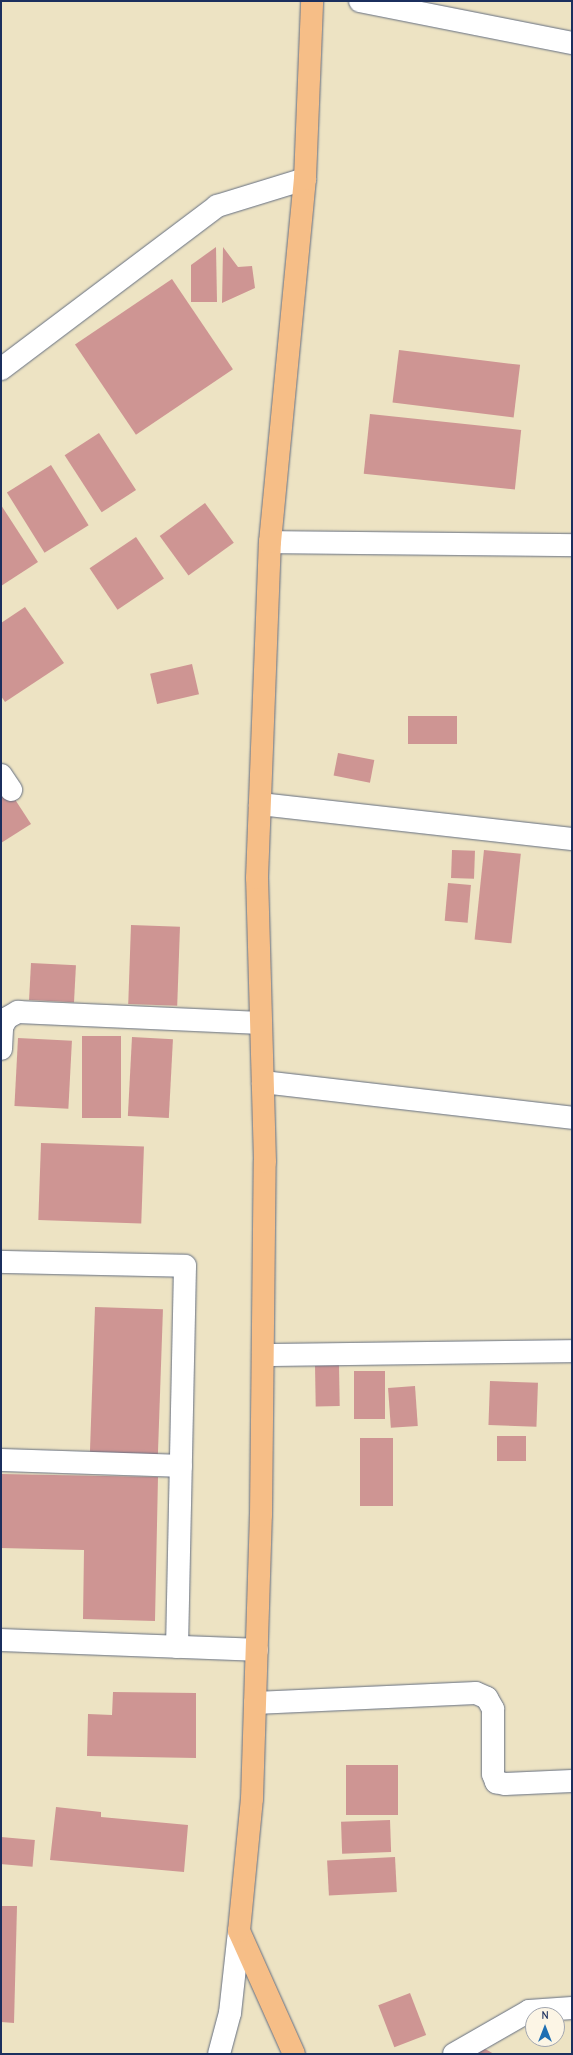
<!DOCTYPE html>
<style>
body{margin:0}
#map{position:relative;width:573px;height:2055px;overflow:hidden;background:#ede3c3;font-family:"Comic Neue",sans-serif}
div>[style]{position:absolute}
.building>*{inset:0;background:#ce9593;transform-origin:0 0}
.roads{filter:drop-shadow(0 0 1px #646e81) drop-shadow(0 0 1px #646e81)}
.minor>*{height:22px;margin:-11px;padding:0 11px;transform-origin:11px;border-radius:11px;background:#fff}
.major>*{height:22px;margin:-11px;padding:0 11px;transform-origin:11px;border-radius:11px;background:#f6be87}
span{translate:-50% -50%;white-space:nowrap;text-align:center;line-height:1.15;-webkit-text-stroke:3.5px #fcf5e5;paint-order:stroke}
.frame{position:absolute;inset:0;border:2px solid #1b2f5e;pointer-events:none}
.north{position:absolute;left:525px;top:2007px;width:40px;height:40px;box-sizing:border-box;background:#fcf5e5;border:1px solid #a2a6af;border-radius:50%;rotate:0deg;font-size:11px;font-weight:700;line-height:16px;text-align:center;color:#1b2f5e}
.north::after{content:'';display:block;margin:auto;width:14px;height:18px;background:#1f6fb2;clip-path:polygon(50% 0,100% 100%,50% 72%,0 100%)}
</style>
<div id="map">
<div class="building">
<div style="clip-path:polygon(216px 247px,217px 302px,191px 302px,191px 265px)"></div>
<div style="clip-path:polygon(223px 247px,238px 267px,252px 266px,255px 288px,222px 303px)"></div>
<div style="left:172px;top:279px;width:109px;height:117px;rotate:56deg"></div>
<div style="left:399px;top:350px;width:122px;height:53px;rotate:7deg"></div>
<div style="left:370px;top:414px;width:152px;height:60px;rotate:6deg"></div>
<div style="left:99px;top:433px;width:68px;height:41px;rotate:57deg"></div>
<div style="left:51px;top:465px;width:71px;height:52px;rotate:58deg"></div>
<div style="left:205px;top:503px;width:49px;height:56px;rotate:54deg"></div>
<div style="clip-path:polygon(1px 505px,38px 562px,1px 586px)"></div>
<div style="left:136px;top:537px;width:50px;height:56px;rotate:56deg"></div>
<div style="clip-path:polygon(25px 607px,64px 663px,5px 702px,1px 696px,1px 623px)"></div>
<div style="left:192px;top:664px;width:31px;height:43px;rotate:77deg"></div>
<div style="left:408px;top:716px;width:49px;height:28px"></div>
<div style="left:338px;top:753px;width:37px;height:23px;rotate:11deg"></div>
<div style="clip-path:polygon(3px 781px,31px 824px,1px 843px,1px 782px)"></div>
<div style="left:452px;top:850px;width:23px;height:28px;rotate:2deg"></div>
<div style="left:484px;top:850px;width:37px;height:90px;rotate:6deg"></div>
<div style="left:448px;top:883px;width:23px;height:38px;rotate:5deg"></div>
<div style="left:131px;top:925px;width:49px;height:79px;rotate:2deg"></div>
<div style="left:31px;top:963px;width:45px;height:37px;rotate:3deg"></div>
<div style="left:82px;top:1036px;width:39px;height:82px"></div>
<div style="left:132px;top:1037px;width:41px;height:79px;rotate:3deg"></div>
<div style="left:18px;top:1038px;width:54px;height:68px;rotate:3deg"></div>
<div style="left:41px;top:1143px;width:103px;height:77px;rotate:2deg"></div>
<div style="left:95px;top:1307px;width:68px;height:145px;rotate:2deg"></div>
<div style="left:339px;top:1365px;width:41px;height:24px;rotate:89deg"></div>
<div style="left:354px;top:1371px;width:31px;height:48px"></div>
<div style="left:490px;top:1381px;width:48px;height:44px;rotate:2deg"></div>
<div style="left:415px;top:1386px;width:40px;height:27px;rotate:86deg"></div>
<div style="left:497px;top:1436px;width:29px;height:25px"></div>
<div style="left:360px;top:1438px;width:33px;height:68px"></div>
<div style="clip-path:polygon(1px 1474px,158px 1477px,155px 1621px,83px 1619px,84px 1550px,1px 1548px)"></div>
<div style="clip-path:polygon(113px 1692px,196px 1693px,196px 1758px,87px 1756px,88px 1714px,112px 1715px)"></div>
<div style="left:346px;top:1765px;width:52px;height:50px"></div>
<div style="clip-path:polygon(56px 1807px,101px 1812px,101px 1817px,188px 1825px,184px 1872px,50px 1860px)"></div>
<div style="left:390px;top:1820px;width:32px;height:49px;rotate:88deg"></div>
<div style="left:1px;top:1837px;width:34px;height:27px;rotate:5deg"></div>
<div style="left:395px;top:1857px;width:35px;height:68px;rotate:87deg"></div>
<div style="clip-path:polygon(1px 1906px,17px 1906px,14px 2023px,1px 2022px)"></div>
<div style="left:410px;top:1993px;width:45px;height:34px;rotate:69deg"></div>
<div style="clip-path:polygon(480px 2046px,494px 2054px,475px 2054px)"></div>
</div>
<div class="roads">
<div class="minor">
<div style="left:360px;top:1px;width:216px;rotate:11.2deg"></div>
<div style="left:1px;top:369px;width:271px;rotate:-37deg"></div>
<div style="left:217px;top:206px;width:92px;rotate:-17.1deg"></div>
<div style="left:270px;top:542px;width:302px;rotate:0.6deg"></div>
<div style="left:1px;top:775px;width:18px;rotate:56deg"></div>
<div style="left:260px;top:804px;width:314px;rotate:6.4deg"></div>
<div style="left:1px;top:1049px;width:22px;rotate:-87deg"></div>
<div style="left:2px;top:1027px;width:10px;rotate:-61deg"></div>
<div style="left:7px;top:1018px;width:13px;rotate:-29deg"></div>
<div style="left:18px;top:1012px;width:243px;rotate:2.6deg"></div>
<div style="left:263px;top:1082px;width:311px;rotate:6.6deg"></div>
<div style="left:1px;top:1262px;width:184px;rotate:1.2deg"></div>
<div style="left:185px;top:1266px;width:381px;rotate:91.2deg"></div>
<div style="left:263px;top:1355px;width:309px;rotate:-0.7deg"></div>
<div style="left:1px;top:1460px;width:180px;rotate:1.9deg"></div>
<div style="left:1px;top:1640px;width:256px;rotate:2.2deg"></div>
<div style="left:255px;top:1703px;width:221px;rotate:-2.6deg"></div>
<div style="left:476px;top:1693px;width:12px;rotate:24deg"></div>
<div style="left:487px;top:1698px;width:13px;rotate:61deg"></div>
<div style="left:493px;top:1709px;width:65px;rotate:90deg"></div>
<div style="left:493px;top:1774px;width:9px;rotate:69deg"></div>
<div style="left:496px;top:1782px;width:9px;rotate:13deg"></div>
<div style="left:505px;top:1784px;width:67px;rotate:-2.6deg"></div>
<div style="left:219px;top:2054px;width:42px;rotate:-75deg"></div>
<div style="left:230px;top:2013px;width:82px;rotate:-83.7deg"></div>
<div style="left:454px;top:2054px;width:86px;rotate:-29.8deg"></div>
<div style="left:529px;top:2011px;width:43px;rotate:-4deg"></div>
</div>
<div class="major">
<div style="left:294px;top:2054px;width:135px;rotate:-114.1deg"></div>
<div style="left:239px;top:1931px;width:133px;rotate:-84.4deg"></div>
<div style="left:252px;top:1799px;width:284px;rotate:-88.2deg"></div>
<div style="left:261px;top:1515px;width:353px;rotate:-89.4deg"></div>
<div style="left:265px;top:1162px;width:284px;rotate:-91.6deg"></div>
<div style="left:257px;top:878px;width:336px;rotate:-87.8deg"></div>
<div style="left:270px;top:542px;width:365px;rotate:-84.5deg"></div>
<div style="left:305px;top:179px;width:178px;rotate:-87.7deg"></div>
</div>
</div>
<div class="frame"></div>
<div class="north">N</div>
</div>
